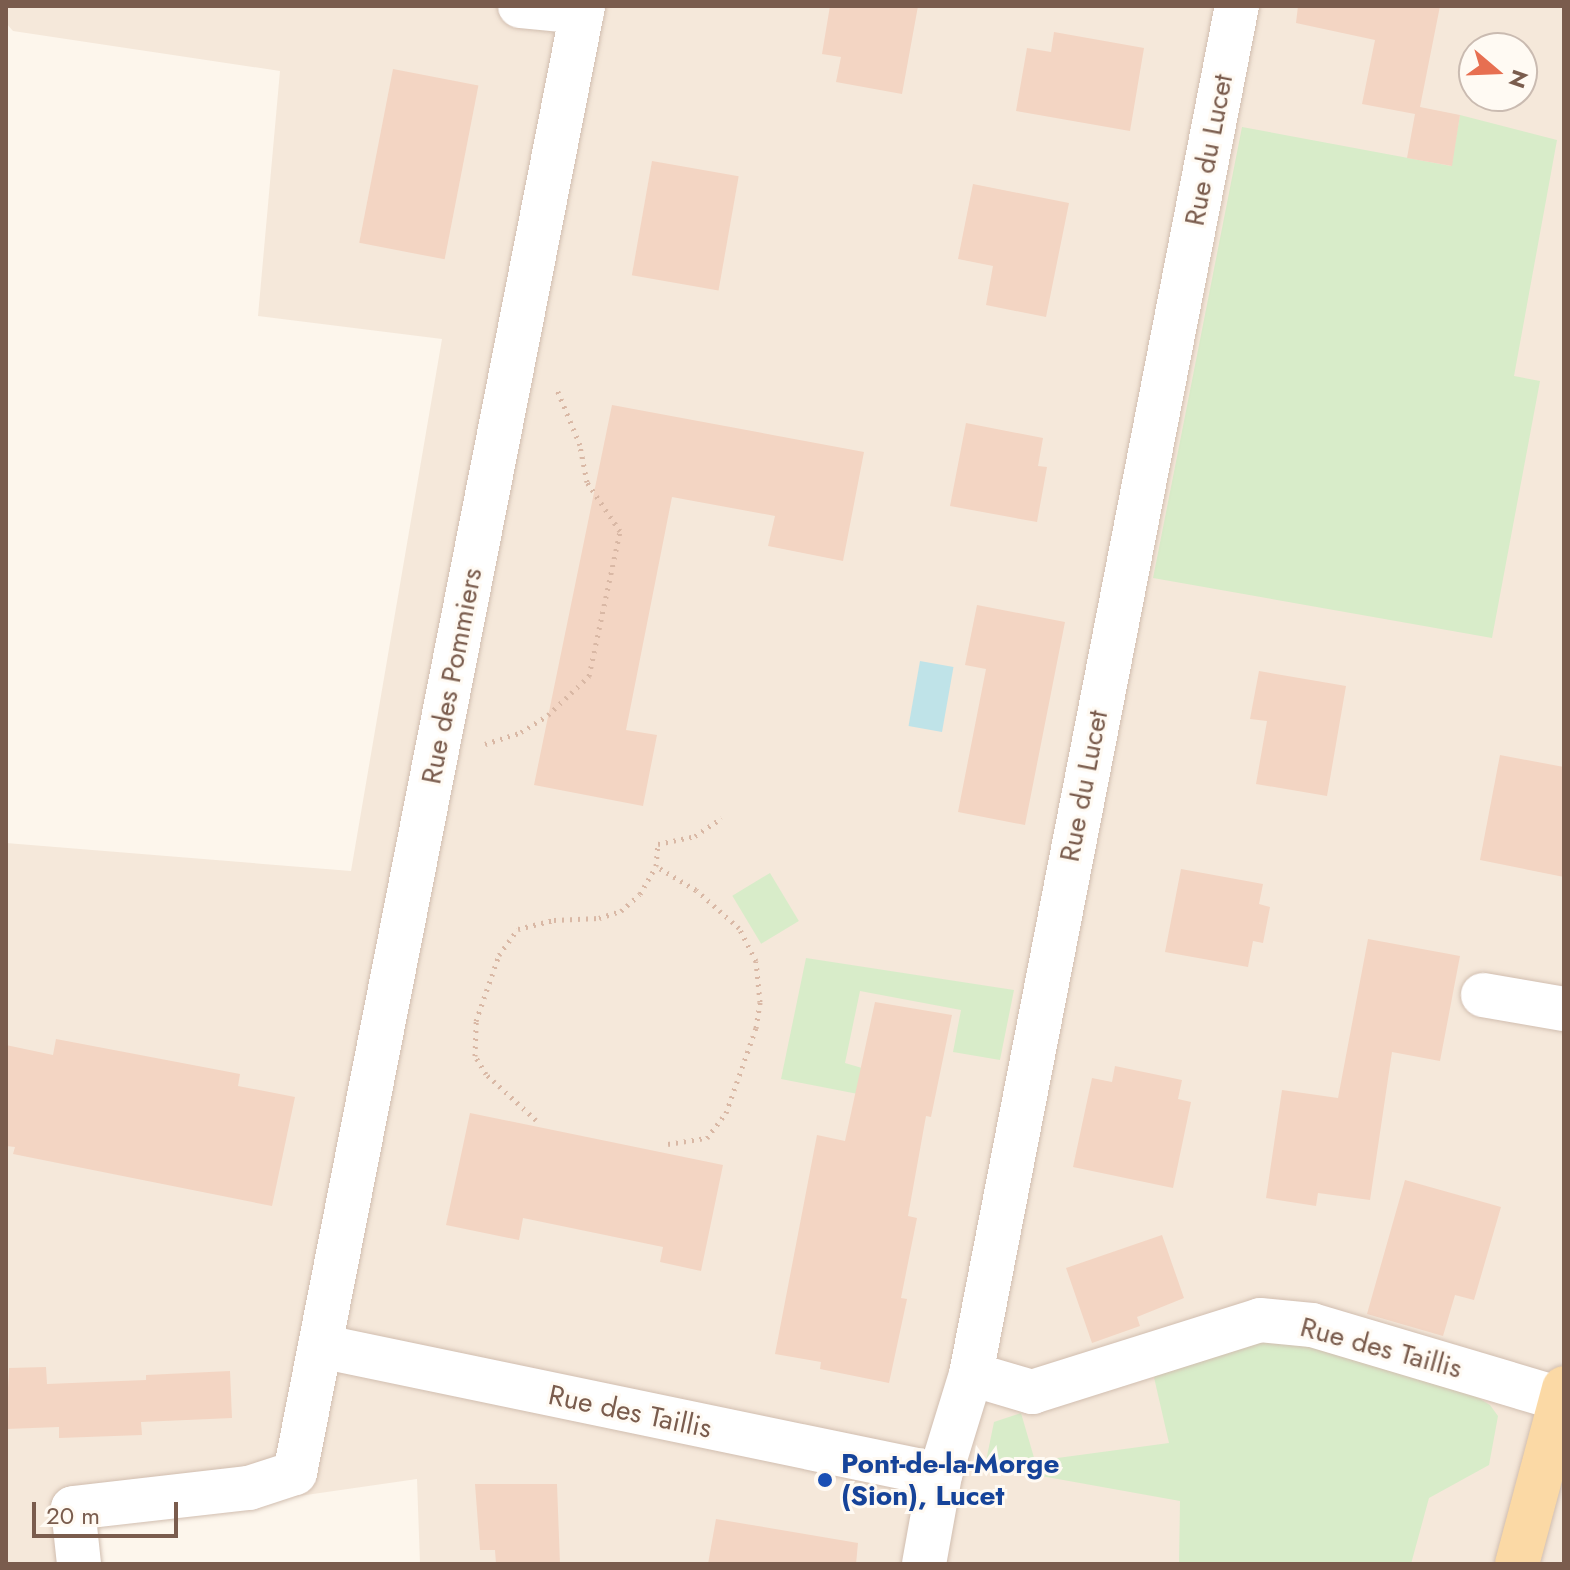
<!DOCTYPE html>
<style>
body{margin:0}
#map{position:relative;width:1570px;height:1570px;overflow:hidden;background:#fdf6ec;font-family:Jost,sans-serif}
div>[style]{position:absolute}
.residential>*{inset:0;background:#f5e8da}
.green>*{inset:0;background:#d8ecc9;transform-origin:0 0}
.water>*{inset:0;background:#bfe3e8;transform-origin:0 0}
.building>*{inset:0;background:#f3d5c3;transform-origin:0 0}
.path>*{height:5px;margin-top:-2.5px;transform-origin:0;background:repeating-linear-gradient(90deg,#d9b8a5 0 2px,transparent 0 8px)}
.roads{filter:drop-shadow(0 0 2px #d1beb0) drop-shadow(0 0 2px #d1beb0)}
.minor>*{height:44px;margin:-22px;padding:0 22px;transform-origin:22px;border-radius:22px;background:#fff}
.major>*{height:44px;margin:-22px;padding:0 22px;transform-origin:22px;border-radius:22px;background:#fbd9a5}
.dots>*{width:22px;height:22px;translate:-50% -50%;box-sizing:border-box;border:4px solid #fffaf3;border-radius:50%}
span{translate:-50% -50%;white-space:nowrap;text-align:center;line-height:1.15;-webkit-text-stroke:6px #fffaf3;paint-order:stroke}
.street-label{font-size:28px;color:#7a5c4d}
.transit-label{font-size:28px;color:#164399;font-weight:700}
.left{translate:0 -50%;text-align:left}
.frame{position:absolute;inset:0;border:8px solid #7a5c4d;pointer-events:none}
.north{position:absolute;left:1458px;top:32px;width:80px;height:80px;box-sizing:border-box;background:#fffaf3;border:2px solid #cabbb1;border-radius:50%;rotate:109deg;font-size:22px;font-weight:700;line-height:32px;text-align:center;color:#7a5c4d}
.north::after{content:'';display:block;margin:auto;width:28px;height:36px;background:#e76f51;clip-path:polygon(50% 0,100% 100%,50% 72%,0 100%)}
.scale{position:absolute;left:32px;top:1502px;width:146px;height:36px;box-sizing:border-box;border:4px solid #7a5c4d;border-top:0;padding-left:10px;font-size:24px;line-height:28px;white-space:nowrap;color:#7a5c4d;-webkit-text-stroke:6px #fffaf3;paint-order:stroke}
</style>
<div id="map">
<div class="residential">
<div style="clip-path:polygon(evenodd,6px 6px,1564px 6px,1564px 1564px,420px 1564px,417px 1479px,90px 1526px,93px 1564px,6px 1564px,6px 843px,351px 871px,442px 339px,258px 316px,280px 71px,13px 31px,6px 23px,6px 6px,1474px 48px,1522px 48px,1522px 96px,1474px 96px,1474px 48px)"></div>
</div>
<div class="green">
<div style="clip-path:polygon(1460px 115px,1557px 140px,1514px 376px,1540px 381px,1492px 638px,1153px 578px,1242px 127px,1451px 166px)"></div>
<div style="left:770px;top:873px;width:56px;height:44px;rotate:59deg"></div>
<div style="clip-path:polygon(806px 958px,1014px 990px,1000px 1060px,953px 1052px,961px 1010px,860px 991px,845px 1063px,862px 1068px,858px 1094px,781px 1079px)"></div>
<div style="clip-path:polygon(1283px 1338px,1472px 1394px,1490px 1405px,1498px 1416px,1489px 1465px,1429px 1498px,1411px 1564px,1179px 1564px,1180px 1501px,985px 1466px,994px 1422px,1021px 1413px,1035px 1461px,1169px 1443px,1153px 1373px,1204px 1351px)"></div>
</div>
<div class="water">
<div style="left:920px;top:661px;width:34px;height:66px;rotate:10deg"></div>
</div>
<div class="building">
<div style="clip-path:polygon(830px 6px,918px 6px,902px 94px,836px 82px,841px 57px,822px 54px)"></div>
<div style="clip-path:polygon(1298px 6px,1440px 6px,1420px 107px,1460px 115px,1452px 166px,1407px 158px,1415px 114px,1362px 104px,1375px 40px,1296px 23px)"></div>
<div style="clip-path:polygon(1054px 32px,1144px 48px,1130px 131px,1016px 111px,1027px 48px,1051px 52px)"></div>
<div style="left:393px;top:69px;width:87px;height:177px;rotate:11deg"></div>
<div style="left:652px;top:161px;width:88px;height:116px;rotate:10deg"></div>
<div style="clip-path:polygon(973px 184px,1069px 203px,1046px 317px,986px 305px,993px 266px,958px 259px)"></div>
<div style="clip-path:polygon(612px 405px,864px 452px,843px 561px,768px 546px,775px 516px,672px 497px,626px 730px,657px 735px,643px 806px,534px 785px)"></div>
<div style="clip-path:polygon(966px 423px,1043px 438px,1038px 466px,1047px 467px,1037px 522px,950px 506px)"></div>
<div style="clip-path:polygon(977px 605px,1065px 622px,1025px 825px,958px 812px,986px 669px,965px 665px)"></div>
<div style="clip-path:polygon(1259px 671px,1346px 686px,1327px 796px,1256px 784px,1267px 721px,1250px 719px)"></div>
<div style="clip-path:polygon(1500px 755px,1564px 767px,1564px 877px,1480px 860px)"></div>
<div style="clip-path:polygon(1181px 869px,1263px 884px,1259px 904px,1270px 907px,1263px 943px,1253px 941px,1248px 967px,1165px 952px)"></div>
<div style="clip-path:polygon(1368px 939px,1460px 956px,1440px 1061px,1392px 1052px,1370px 1200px,1318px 1193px,1316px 1206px,1266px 1198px,1282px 1090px,1338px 1098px)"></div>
<div style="clip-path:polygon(875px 1002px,952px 1015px,931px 1117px,926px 1116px,908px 1216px,917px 1218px,901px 1298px,907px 1299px,889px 1383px,820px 1369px,821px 1362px,775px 1354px,817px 1135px,845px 1141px)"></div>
<div style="clip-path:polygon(56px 1039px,240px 1074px,238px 1086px,295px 1097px,272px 1206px,13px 1154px,15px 1147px,6px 1146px,6px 1045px,53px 1055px)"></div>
<div style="clip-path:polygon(1115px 1066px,1182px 1080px,1178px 1099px,1191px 1102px,1173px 1188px,1073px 1167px,1092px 1078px,1112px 1082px)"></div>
<div style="clip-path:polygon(470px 1113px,723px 1165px,701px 1271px,660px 1262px,663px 1247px,523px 1218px,519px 1240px,446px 1225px)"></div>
<div style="clip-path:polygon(1405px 1180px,1501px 1207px,1474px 1300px,1455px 1295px,1443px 1336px,1367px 1314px)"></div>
<div style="clip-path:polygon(1162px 1235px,1184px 1298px,1137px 1317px,1140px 1326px,1092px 1343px,1066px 1268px)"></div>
<div style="clip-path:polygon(46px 1367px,47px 1384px,146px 1380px,146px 1375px,230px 1371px,232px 1418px,141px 1422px,142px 1435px,59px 1438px,59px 1427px,6px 1429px,9px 1368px)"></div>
<div style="clip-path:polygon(475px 1484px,557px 1484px,560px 1564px,496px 1564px,495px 1550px,480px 1550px)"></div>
<div style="clip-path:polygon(716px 1519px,858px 1543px,856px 1564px,708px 1564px)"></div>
</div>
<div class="path">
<div style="left:485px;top:744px;width:38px;rotate:-18deg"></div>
<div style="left:521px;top:732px;width:32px;rotate:-32deg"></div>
<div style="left:548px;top:715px;width:57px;rotate:-43.6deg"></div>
<div style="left:589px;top:676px;width:148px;rotate:-77.9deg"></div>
<div style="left:620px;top:531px;width:59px;rotate:-124deg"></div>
<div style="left:587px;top:482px;width:38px;rotate:-101deg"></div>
<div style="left:580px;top:445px;width:63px;rotate:-112.5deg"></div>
<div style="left:536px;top:1120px;width:68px;rotate:-137.4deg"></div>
<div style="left:486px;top:1074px;width:21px;rotate:-121deg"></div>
<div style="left:475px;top:1056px;width:35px;rotate:-88deg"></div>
<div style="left:476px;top:1021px;width:70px;rotate:-70.8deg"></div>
<div style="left:499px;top:955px;width:32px;rotate:-54deg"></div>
<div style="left:518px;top:929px;width:37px;rotate:-14deg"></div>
<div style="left:554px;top:920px;width:45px;rotate:-2.5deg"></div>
<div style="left:599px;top:918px;width:23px;rotate:-18deg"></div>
<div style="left:621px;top:911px;width:25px;rotate:-42deg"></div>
<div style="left:640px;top:894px;width:32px;rotate:-60deg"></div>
<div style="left:668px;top:1144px;width:39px;rotate:-9deg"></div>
<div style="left:707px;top:1138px;width:31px;rotate:-53deg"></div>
<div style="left:726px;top:1113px;width:90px;rotate:-70.6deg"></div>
<div style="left:756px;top:1028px;width:26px;rotate:-81deg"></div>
<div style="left:760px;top:1002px;width:41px;rotate:-95.6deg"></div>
<div style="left:756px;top:961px;width:37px;rotate:-117deg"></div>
<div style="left:739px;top:928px;width:57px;rotate:-138.5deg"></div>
<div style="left:696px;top:890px;width:47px;rotate:-149deg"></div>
<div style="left:656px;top:866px;width:22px;rotate:-85deg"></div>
<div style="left:658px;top:844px;width:38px;rotate:-12deg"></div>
<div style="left:695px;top:836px;width:32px;rotate:-34deg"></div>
</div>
<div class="roads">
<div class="minor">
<div style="left:520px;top:6px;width:62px;rotate:5.5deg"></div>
<div style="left:1483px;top:995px;width:82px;rotate:9.8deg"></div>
<div style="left:320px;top:1346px;width:633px;rotate:11.75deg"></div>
<div style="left:971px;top:1374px;width:64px;rotate:16.4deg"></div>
<div style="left:1032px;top:1392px;width:239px;rotate:-17.5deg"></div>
<div style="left:1260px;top:1320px;width:52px;rotate:5.5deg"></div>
<div style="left:1312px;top:1325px;width:260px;rotate:16.6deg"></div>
<div style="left:79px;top:1564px;width:56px;rotate:-96.1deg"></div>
<div style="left:73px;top:1508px;width:177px;rotate:-6.5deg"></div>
<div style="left:249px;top:1488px;width:48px;rotate:-18.1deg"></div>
<div style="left:295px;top:1473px;width:1495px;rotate:-78.89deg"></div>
<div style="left:924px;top:1564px;width:90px;rotate:-79.8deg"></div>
<div style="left:940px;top:1475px;width:106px;rotate:-72.9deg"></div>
<div style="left:971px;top:1374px;width:1394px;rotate:-79deg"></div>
</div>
<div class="major">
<div style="left:1517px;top:1564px;width:182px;rotate:-75deg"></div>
</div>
</div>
<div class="dots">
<div style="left:825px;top:1480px;background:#1a4fb4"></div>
</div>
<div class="street-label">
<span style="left:1209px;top:150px;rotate:-79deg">Rue du Lucet</span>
<span style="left:452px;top:676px;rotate:-79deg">Rue des Pommiers</span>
<span style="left:1084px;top:786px;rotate:-79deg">Rue du Lucet</span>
<span style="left:1381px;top:1348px;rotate:15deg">Rue des Taillis</span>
<span style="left:630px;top:1412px;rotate:12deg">Rue des Taillis</span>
</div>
<div class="transit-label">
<span class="left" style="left:841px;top:1480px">Pont-de-la-Morge<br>(Sion), Lucet</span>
</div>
<div class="frame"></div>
<div class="north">N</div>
<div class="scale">20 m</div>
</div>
